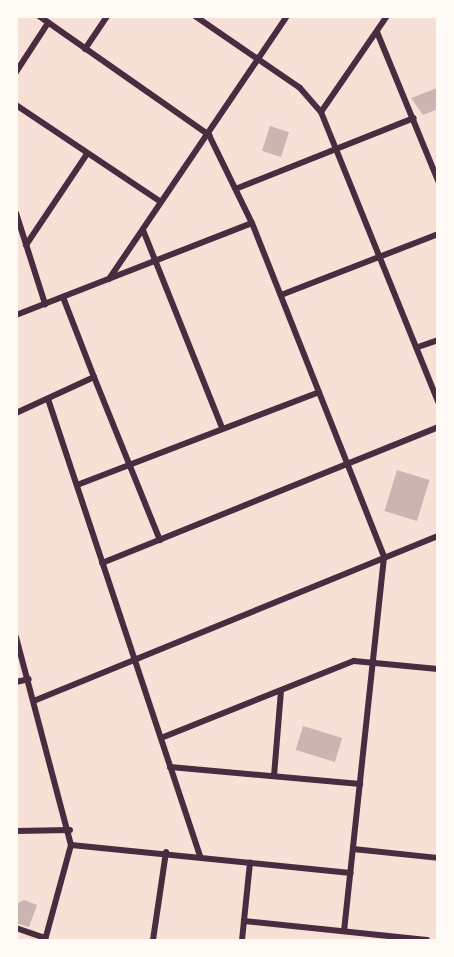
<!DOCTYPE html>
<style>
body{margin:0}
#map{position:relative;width:454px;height:957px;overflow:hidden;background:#f7e1d7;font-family:"Source Serif 4",serif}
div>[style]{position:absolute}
.building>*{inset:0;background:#ccb4b1;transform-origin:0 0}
.minor>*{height:6px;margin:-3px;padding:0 3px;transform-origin:3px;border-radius:3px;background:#4a2c40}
span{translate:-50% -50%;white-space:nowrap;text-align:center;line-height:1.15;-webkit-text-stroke:6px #fffaf5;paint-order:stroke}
.frame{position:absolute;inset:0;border:18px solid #fffaf5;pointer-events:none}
</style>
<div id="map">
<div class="building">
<div style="clip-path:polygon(437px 88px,438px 109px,423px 115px,411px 98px)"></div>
<div style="left:270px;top:126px;width:20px;height:26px;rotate:18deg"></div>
<div style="left:397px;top:470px;width:34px;height:43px;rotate:17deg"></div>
<div style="left:303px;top:726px;width:41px;height:25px;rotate:17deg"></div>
<div style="clip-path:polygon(24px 900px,37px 905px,29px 927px,16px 923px,16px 904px)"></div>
</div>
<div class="minor">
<div style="left:39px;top:16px;width:208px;rotate:35deg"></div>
<div style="left:209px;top:135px;width:98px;rotate:64deg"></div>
<div style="left:252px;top:223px;width:359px;rotate:68.4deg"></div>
<div style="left:384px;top:557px;width:376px;rotate:96.1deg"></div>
<div style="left:195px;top:16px;width:127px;rotate:34.4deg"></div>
<div style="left:300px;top:88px;width:32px;rotate:49deg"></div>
<div style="left:321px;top:112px;width:313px;rotate:68deg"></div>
<div style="left:377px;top:32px;width:161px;rotate:67.7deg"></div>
<div style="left:85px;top:49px;width:40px;rotate:-56deg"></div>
<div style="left:16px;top:72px;width:59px;rotate:-56.9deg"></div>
<div style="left:16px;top:105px;width:174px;rotate:33.8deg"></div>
<div style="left:321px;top:112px;width:116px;rotate:-55.5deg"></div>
<div style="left:238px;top:188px;width:189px;rotate:-21.7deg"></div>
<div style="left:16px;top:213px;width:96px;rotate:72.3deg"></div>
<div style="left:143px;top:230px;width:213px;rotate:68.2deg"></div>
<div style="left:26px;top:245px;width:110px;rotate:-56.2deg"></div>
<div style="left:109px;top:279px;width:318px;rotate:-55.9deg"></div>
<div style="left:281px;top:295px;width:168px;rotate:-21.2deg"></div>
<div style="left:16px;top:315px;width:253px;rotate:-21.3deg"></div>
<div style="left:418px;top:347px;width:21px;rotate:-19deg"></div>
<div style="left:94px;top:377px;width:176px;rotate:68deg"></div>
<div style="left:48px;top:399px;width:483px;rotate:71.6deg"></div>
<div style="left:16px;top:413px;width:86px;rotate:-24.8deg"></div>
<div style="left:94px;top:377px;width:86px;rotate:-111.2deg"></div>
<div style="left:77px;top:485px;width:259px;rotate:-21deg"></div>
<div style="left:102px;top:563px;width:362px;rotate:-22deg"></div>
<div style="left:16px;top:637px;width:215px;rotate:75.2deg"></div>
<div style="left:71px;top:845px;width:98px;rotate:105.3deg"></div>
<div style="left:16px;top:682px;width:13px;rotate:-13deg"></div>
<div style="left:36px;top:700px;width:434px;rotate:-22.2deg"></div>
<div style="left:161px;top:738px;width:208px;rotate:-21.8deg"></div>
<div style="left:354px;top:661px;width:84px;rotate:5.4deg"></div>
<div style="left:170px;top:767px;width:191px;rotate:5.1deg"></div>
<div style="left:274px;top:776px;width:85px;rotate:-85.3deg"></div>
<div style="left:16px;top:831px;width:54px;rotate:-1.1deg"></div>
<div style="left:71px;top:845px;width:281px;rotate:5.7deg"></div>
<div style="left:353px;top:849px;width:85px;rotate:6deg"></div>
<div style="left:244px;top:921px;width:184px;rotate:5.9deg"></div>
<div style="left:16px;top:928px;width:31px;rotate:19deg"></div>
<div style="left:153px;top:940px;width:89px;rotate:-81.6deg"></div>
<div style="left:242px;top:940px;width:78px;rotate:-84.1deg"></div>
</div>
<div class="frame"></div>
</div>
